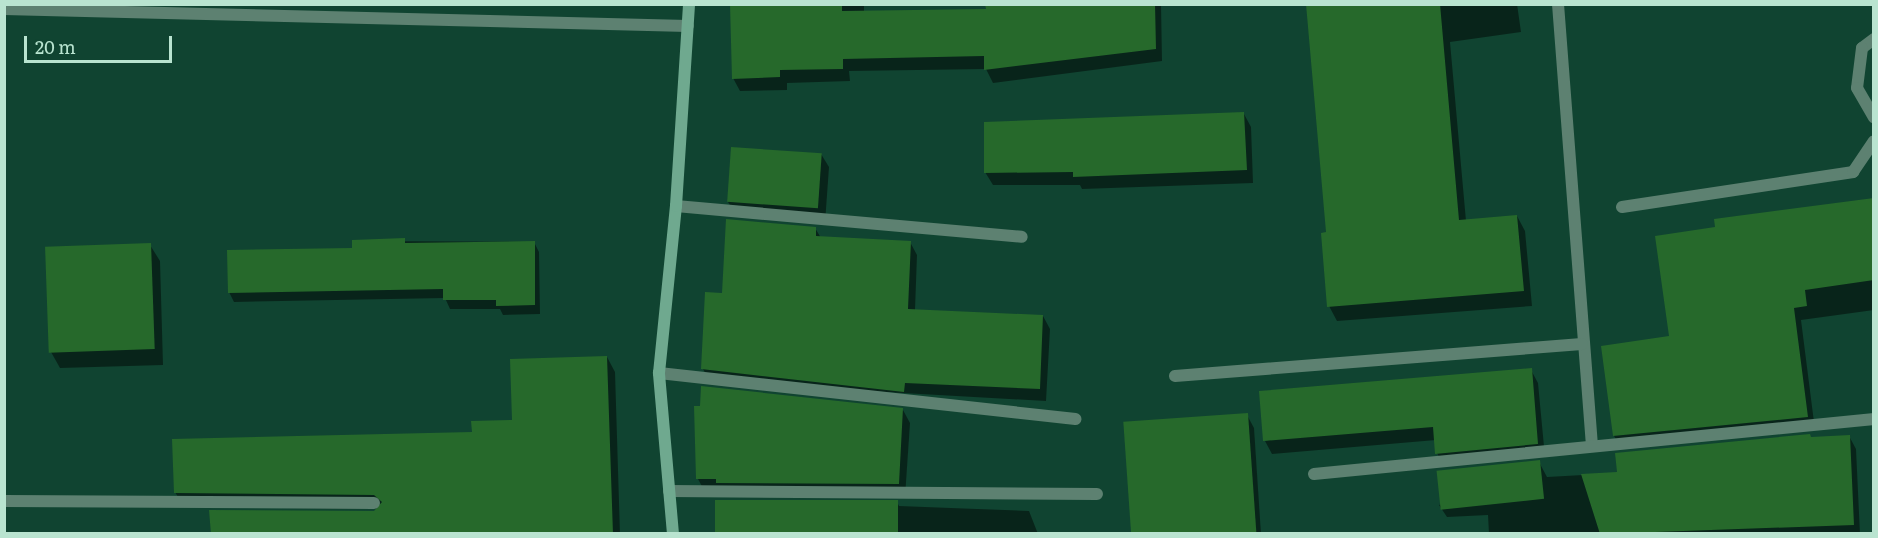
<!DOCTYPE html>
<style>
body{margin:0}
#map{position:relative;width:1878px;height:538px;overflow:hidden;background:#104431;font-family:Literata,serif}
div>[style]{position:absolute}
.shadow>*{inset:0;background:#0007}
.building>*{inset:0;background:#26692b;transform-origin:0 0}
.street>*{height:12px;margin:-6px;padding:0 6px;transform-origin:6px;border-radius:6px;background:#5d8171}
.secondary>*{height:12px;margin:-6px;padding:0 6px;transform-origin:6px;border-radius:6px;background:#6fa98f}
span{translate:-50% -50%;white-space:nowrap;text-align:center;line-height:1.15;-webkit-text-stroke:5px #104431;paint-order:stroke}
.frame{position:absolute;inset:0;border:6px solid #b9e4d0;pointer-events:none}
.scale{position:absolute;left:24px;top:36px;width:148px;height:27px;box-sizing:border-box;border:3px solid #b9e4d0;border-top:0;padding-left:8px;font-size:18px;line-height:21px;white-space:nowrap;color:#b9e4d0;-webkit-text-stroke:4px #104431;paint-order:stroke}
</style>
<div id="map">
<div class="shadow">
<div style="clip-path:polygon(758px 4px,864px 4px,864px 12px,987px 10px,1033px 4px,1161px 4px,1162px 61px,993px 83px,986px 69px,849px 71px,850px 81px,787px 83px,787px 90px,740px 91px,733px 78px)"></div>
<div style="clip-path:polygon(1308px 4px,1517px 4px,1521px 32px,1450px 42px,1466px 221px,1517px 216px,1525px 231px,1532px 306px,1337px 321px,1329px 306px,1328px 234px)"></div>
<div style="clip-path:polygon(1244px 114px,1251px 127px,1253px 183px,1082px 189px,1080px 185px,993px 185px,985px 172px)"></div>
<div style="clip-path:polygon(821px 154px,829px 167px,825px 223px,736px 215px,728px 202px)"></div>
<div style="clip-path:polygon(1874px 200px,1874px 310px,1801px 320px,1815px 430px,1622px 449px,1614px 436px,1603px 347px,1671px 338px)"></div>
<div style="clip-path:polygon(815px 228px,821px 238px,910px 242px,917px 255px,915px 310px,1043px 316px,1050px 329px,1046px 401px,710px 382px,703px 369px,723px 294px)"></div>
<div style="clip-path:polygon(353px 241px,534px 242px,539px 252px,540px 314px,503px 315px,500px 309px,450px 309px,445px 298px,234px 302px,229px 292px,354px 249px)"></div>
<div style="clip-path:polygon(150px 245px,160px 261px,163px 365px,60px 368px,51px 352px)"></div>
<div style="clip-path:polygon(607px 357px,615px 372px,620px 534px,212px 534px,375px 513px,378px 509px,184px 507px,175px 492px,473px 433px,514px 421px)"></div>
<div style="clip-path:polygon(1531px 370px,1538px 383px,1545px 457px,1444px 466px,1437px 453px,1436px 440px,1272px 454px,1265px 441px)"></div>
<div style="clip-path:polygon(903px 410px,910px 423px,905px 497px,705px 492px,698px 479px)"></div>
<div style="clip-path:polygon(1247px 415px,1254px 428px,1261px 534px,1132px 534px)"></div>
<div style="clip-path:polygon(1849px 436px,1856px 449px,1860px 534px,1489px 534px,1488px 515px,1447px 517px,1439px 505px,1539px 462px,1547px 477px,1619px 473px,1811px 438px)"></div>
<div style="clip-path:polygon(897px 502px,899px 506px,1029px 511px,1038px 534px,715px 534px)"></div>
</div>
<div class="building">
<div style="clip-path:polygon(730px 4px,842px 4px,842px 11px,986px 9px,985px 4px,1155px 4px,1156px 49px,984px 70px,984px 56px,843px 59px,843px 69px,780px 70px,780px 77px,732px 79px)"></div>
<div style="clip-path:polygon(1306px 4px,1440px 4px,1459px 220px,1517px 215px,1524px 291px,1327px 307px,1321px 233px,1326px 232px)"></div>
<div style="clip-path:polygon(1244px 112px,1247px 170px,1073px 177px,1073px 172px,984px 173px,984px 122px)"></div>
<div style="left:731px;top:147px;width:91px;height:55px;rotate:4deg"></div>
<div style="clip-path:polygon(1874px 198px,1874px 280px,1805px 290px,1807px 306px,1794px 308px,1808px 417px,1613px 436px,1601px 346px,1669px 336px,1655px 236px,1715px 227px,1714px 219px)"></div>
<div style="clip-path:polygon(726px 219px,816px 227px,816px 236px,911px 241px,908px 309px,1043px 315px,1040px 389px,905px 383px,904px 392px,701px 369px,705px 292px,722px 293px)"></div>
<div style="clip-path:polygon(405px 238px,405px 243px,535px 241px,535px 305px,496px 306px,496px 300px,443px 300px,443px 289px,228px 293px,227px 250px,352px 248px,352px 240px)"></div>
<div style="left:151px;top:243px;width:106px;height:106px;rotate:88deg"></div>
<div style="clip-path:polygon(607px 356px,613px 534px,211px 534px,209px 510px,374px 511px,382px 502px,374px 495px,174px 493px,172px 439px,472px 432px,471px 421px,512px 420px,510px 359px)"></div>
<div style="clip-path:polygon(1532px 368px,1538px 444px,1435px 454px,1433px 427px,1263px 441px,1259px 391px)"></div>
<div style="clip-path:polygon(701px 386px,903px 408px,899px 484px,716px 483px,716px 479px,696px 479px,694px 406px,700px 406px)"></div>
<div style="left:1248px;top:413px;width:121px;height:125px;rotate:86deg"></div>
<div style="clip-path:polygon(1810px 434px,1811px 437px,1850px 435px,1854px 525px,1600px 534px,1581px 474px,1617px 472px,1615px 453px)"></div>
<div style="left:1540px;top:460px;width:39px;height:104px;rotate:84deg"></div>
<div style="left:715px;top:500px;width:183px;height:34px"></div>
</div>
<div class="street">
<div style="left:1558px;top:4px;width:443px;rotate:85.6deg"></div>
<div style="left:4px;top:9px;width:684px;rotate:1.42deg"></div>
<div style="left:1874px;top:39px;width:15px;rotate:143deg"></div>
<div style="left:1862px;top:48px;width:40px;rotate:97.1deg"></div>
<div style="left:1857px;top:88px;width:34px;rotate:60deg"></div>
<div style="left:676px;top:206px;width:347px;rotate:5.1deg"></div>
<div style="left:1622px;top:207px;width:234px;rotate:-8.6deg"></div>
<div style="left:1853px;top:172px;width:37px;rotate:-56deg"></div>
<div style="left:659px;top:373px;width:419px;rotate:6.3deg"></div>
<div style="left:1175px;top:376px;width:408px;rotate:-4.5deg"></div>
<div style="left:1314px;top:474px;width:563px;rotate:-5.61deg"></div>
<div style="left:669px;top:491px;width:428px;rotate:0.4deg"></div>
<div style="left:4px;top:501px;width:370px;rotate:0.3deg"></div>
</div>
<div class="secondary">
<div style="left:673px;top:534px;width:162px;rotate:-95deg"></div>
<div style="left:659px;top:373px;width:168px;rotate:-84.2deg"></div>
<div style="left:676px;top:206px;width:202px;rotate:-86.3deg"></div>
</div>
<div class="frame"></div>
<div class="scale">20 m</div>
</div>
